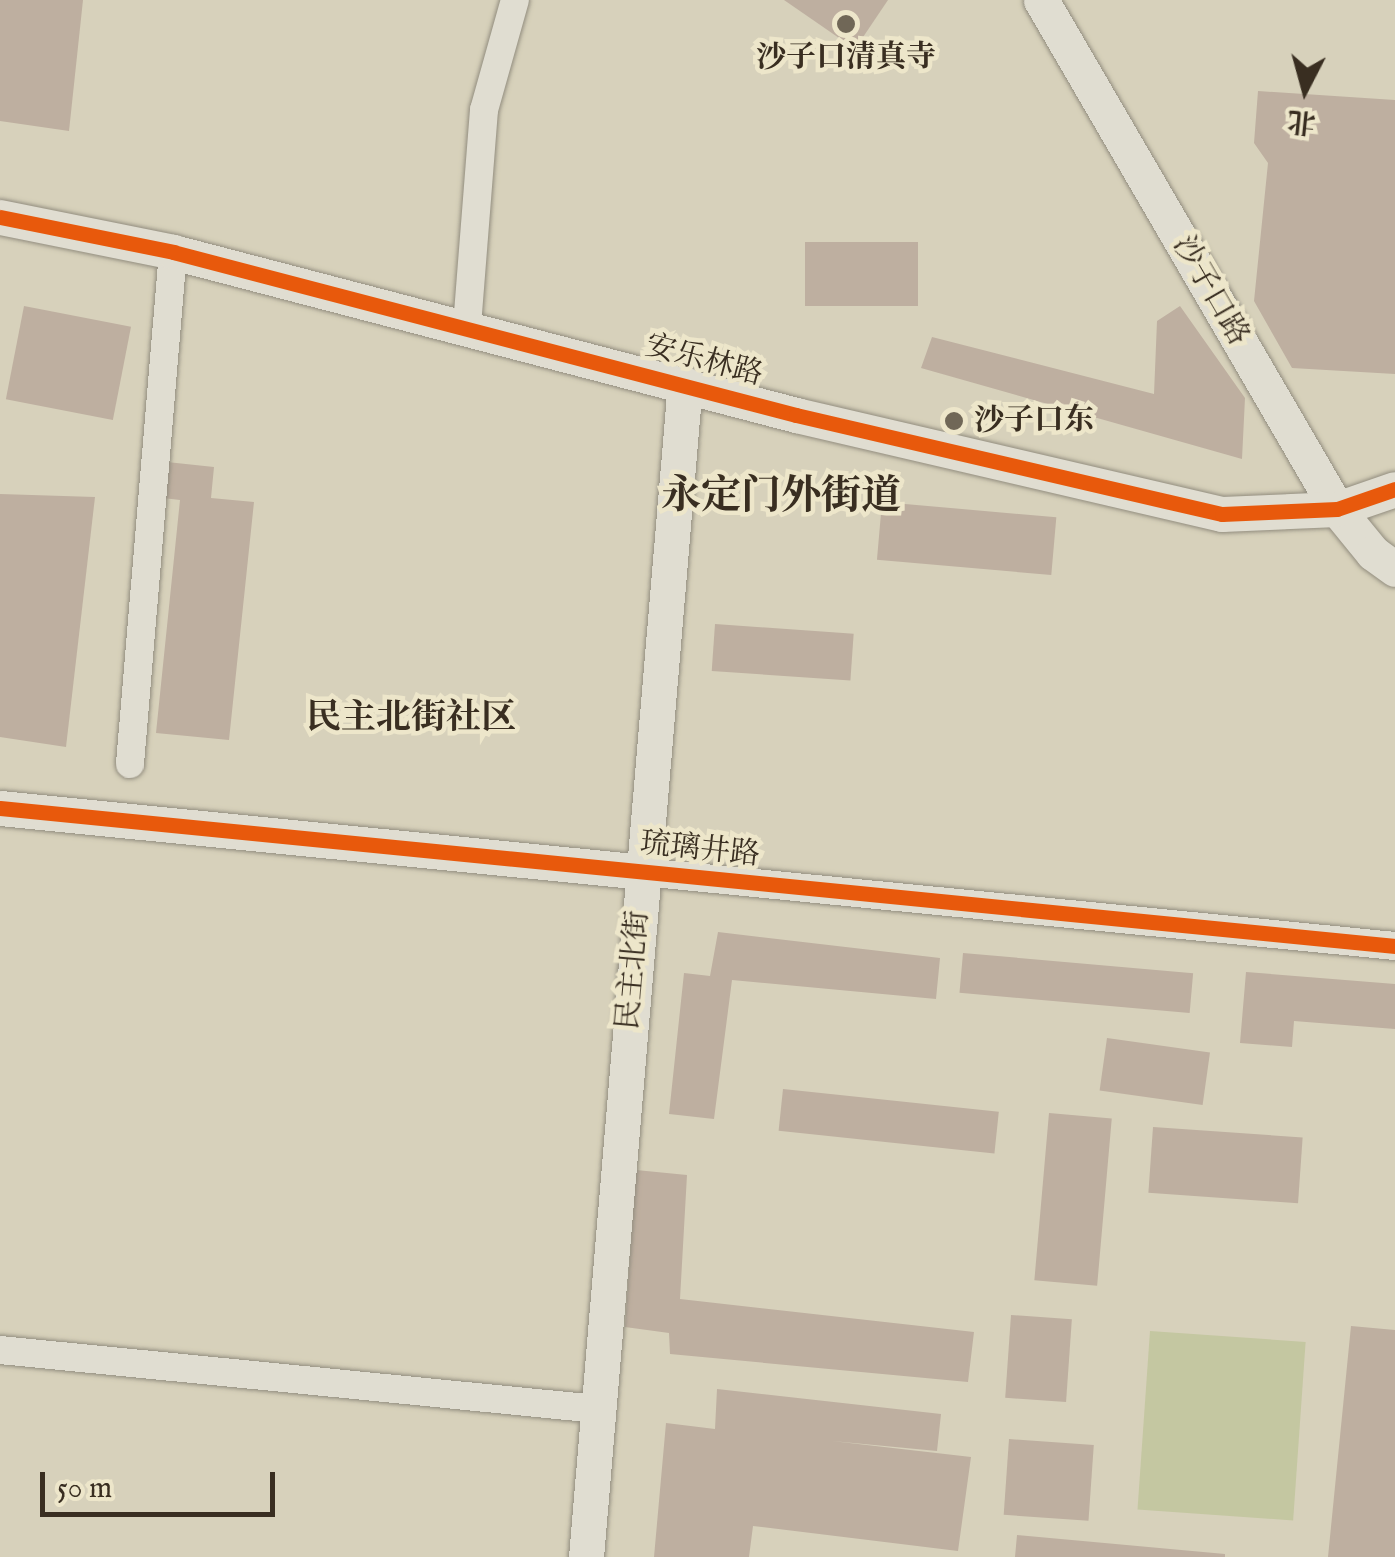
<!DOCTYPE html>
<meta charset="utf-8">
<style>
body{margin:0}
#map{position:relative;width:1395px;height:1557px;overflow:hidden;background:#d7d1bb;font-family:"IM FELL English","Noto Serif SC",serif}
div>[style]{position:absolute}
.green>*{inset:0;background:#c4c7a1;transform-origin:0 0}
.building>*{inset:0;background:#beafa0;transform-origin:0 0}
.roads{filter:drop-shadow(0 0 2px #928d7f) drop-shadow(0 0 2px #928d7f)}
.minor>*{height:28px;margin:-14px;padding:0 14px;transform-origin:14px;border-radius:14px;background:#e0ddd1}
.tertiary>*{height:35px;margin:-17.5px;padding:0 17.5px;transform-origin:17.5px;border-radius:17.5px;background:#e0ddd1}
.cycleway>*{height:15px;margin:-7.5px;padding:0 7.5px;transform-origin:7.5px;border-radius:7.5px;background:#e8590c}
.dots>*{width:28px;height:28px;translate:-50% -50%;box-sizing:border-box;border:5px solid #ede6ca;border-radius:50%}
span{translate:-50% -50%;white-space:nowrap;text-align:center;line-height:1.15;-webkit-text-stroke:9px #ede6ca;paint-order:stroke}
.poi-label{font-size:30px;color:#392e21;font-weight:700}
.left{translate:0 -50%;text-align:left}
.street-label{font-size:30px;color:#392e21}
.quarter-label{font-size:35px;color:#392e21;font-weight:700}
.district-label{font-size:40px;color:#392e21;font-weight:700}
.north{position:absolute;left:1255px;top:40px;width:100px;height:100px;-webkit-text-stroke:8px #ede6ca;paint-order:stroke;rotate:186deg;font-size:28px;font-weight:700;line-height:40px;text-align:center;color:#392e21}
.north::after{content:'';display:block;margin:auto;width:35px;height:45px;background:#392e21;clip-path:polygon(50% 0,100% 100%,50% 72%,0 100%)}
.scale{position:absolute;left:40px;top:1472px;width:235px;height:45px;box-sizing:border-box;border:5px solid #392e21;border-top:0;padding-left:12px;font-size:30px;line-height:35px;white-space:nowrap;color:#392e21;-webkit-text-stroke:8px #ede6ca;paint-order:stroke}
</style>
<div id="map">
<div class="green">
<div style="left:1150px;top:1331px;width:156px;height:179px;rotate:4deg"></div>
</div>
<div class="building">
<div style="clip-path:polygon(0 0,83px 0,69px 131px,0 121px)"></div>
<div style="clip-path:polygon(784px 0,888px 0,855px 49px)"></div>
<div style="clip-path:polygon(1258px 91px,1395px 100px,1395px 374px,1292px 368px,1254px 301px,1268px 163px,1254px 143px)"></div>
<div style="left:918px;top:242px;width:64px;height:113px;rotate:90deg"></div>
<div style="left:24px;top:306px;width:109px;height:95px;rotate:11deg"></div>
<div style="clip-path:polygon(1180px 306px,1245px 398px,1242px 459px,921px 368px,932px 337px,1154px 394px,1157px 321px)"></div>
<div style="clip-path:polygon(167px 462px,214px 467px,211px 498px,254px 502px,229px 740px,156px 733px,180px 500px,163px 498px)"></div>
<div style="clip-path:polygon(0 494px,95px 497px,66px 747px,0 737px)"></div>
<div style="left:882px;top:502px;width:175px;height:58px;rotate:5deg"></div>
<div style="left:715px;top:624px;width:139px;height:47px;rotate:4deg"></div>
<div style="clip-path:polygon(718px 932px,940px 958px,936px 999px,732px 980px,714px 1119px,669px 1114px,684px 973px,710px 976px)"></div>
<div style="left:963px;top:953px;width:231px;height:40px;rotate:5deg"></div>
<div style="clip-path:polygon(1246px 972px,1395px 984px,1395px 1029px,1294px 1021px,1292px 1047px,1240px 1043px)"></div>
<div style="left:1107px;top:1038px;width:104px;height:53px;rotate:8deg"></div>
<div style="left:783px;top:1089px;width:217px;height:42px;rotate:6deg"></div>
<div style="left:1049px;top:1113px;width:63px;height:168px;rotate:5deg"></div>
<div style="left:1153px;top:1127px;width:150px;height:66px;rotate:4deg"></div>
<div style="clip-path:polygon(636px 1170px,687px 1175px,680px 1299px,974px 1332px,968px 1382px,670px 1354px,669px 1333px,625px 1327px)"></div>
<div style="left:1011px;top:1315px;width:61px;height:83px;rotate:4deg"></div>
<div style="clip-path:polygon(1351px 1326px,1395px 1330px,1395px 1557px,1328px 1557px)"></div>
<div style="clip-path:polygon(717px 1389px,941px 1414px,937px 1451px,832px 1441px,971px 1457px,958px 1551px,753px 1526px,749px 1557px,654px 1557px,666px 1423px,715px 1429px)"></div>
<div style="left:1009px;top:1439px;width:85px;height:76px;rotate:4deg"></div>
<div style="clip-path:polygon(1017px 1535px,1225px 1554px,1225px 1557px,1015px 1557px)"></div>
</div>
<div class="roads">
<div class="minor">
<div style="left:467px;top:326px;width:217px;rotate:-85.5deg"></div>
<div style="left:484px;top:110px;width:114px;rotate:-74.3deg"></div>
<div style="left:130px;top:764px;width:514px;rotate:-85.2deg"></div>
<div style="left:643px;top:872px;width:756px;rotate:5.62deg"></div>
<div style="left:0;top:1350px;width:600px;rotate:5.64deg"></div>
</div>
<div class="tertiary">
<div style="left:1041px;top:0;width:589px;rotate:59.82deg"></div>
<div style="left:1337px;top:509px;width:57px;rotate:50.7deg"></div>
<div style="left:1373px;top:553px;width:27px;rotate:36deg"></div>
<div style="left:0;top:217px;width:177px;rotate:11.4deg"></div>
<div style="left:173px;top:252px;width:644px;rotate:14.66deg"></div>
<div style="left:796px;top:415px;width:437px;rotate:13.1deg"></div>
<div style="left:1222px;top:514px;width:115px;rotate:-2.5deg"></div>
<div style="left:1337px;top:509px;width:61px;rotate:-19deg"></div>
<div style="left:0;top:808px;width:646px;rotate:5.68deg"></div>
<div style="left:586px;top:1557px;width:1177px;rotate:-85.18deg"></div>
</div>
</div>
<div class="cycleway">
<div style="left:0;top:217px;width:177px;rotate:11.4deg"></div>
<div style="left:173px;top:252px;width:644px;rotate:14.66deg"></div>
<div style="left:796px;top:415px;width:437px;rotate:13.1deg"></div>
<div style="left:1222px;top:514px;width:115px;rotate:-2.5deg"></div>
<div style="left:1337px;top:509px;width:61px;rotate:-19deg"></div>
<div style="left:0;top:808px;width:1402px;rotate:5.65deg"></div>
</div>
<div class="dots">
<div style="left:846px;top:24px;background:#706757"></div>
<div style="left:954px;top:421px;background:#706757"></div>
</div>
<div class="poi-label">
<span style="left:846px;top:58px">沙子口清真寺</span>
<span class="left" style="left:974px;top:421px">沙子口东</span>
</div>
<div class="street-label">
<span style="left:1210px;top:291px;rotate:60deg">沙子口路</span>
<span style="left:704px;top:361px;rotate:15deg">安乐林路</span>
<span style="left:700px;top:850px;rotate:6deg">琉璃井路</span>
<span style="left:634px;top:970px;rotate:-85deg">民主北街</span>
</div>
<div class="quarter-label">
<span style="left:411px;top:719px">民主北街社区</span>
</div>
<div class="district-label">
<span style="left:781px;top:498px">永定门外街道</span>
</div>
<div class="north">北</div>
<div class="scale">50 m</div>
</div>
